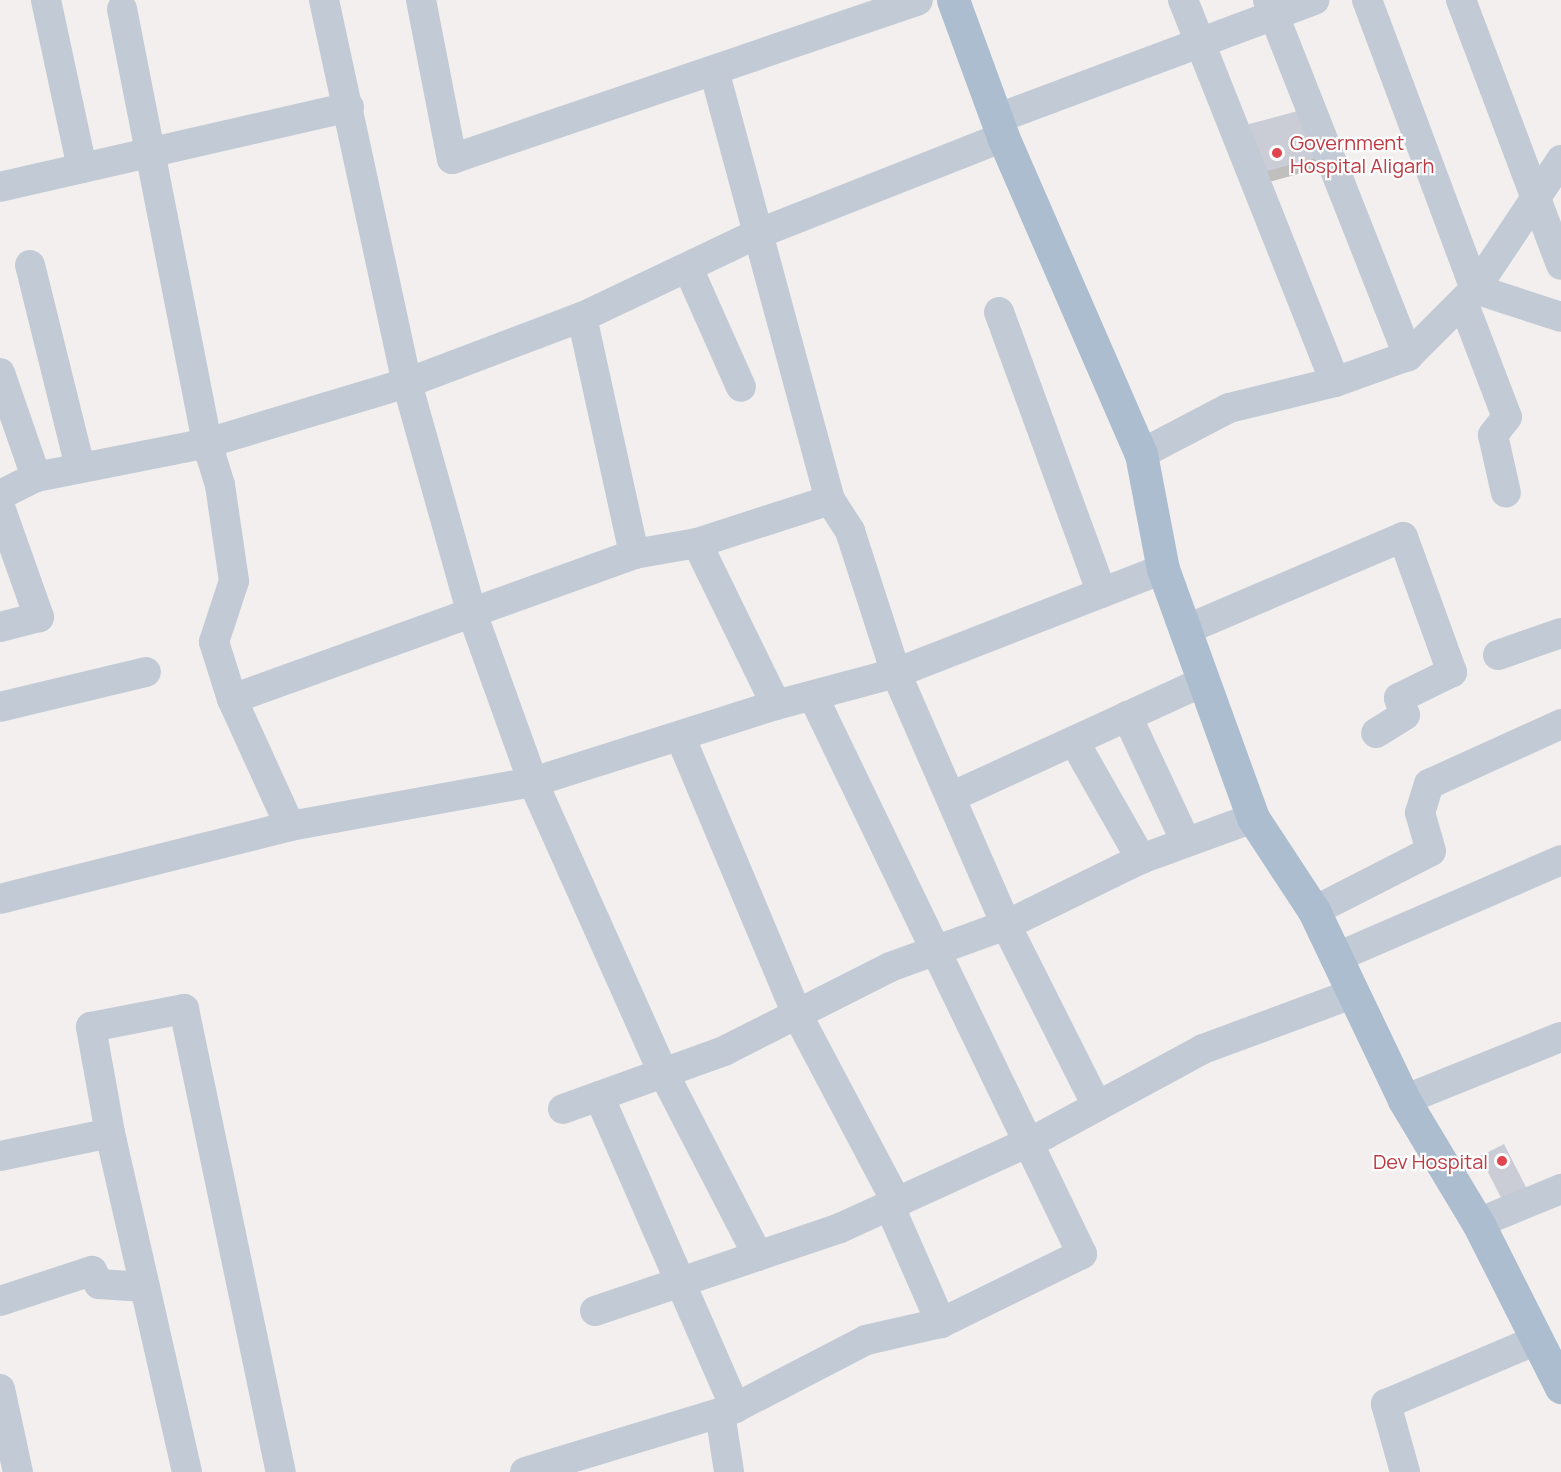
<!DOCTYPE html>
<style>
body{margin:0}
#map{position:relative;width:1561px;height:1472px;overflow:hidden;background:#f2efee;font-family:Manrope,sans-serif}
div>[style]{position:absolute}
.shadow>*{inset:0;background:#0003}
.building>*{inset:0;background:#cacdd5;transform-origin:0 0}
.minor>*{height:30px;margin:-15px;padding:0 15px;transform-origin:15px;border-radius:15px;background:#c1cad5}
.major>*{height:33px;margin:-16.5px;padding:0 16.5px;transform-origin:16.5px;border-radius:16.5px;background:#acbdd0}
.dots>*{width:16px;height:16px;translate:-50% -50%;box-sizing:border-box;border:3px solid #fff;border-radius:50%}
span{translate:-50% -50%;white-space:nowrap;text-align:center;line-height:1.15;-webkit-text-stroke:4.5px #fff;paint-order:stroke}
.health-label{font-size:20px;color:#be3a42}
.left{translate:0 -50%;text-align:left}
.right{translate:-100% -50%;text-align:right}
</style>
<div id="map">
<div class="shadow">
<div style="clip-path:polygon(1308px 110px,1327px 166px,1265px 183px,1260px 173px)"></div>
</div>
<div class="building">
<div style="left:1309px;top:108px;width:50px;height:66px;rotate:75deg"></div>
<div style="left:1504px;top:1144px;width:56px;height:27px;rotate:63deg"></div>
</div>
<div class="minor">
<div style="left:46px;top:0;width:172px;rotate:77.9deg"></div>
<div style="left:324px;top:0;width:392px;rotate:77.8deg"></div>
<div style="left:407px;top:383px;width:236px;rotate:74.3deg"></div>
<div style="left:471px;top:610px;width:183px;rotate:70.2deg"></div>
<div style="left:533px;top:782px;width:318px;rotate:65.9deg"></div>
<div style="left:663px;top:1072px;width:207px;rotate:62.7deg"></div>
<div style="left:421px;top:0;width:162px;rotate:79deg"></div>
<div style="left:452px;top:159px;width:492px;rotate:-18.8deg"></div>
<div style="left:1183px;top:0;width:411px;rotate:68.3deg"></div>
<div style="left:1268px;top:0;width:383px;rotate:68.5deg"></div>
<div style="left:1367px;top:0;width:309px;rotate:69.5deg"></div>
<div style="left:1475px;top:289px;width:90px;rotate:18deg"></div>
<div style="left:1461px;top:0;width:283px;rotate:69.3deg"></div>
<div style="left:122px;top:9px;width:442px;rotate:78.9deg"></div>
<div style="left:207px;top:443px;width:44px;rotate:72.8deg"></div>
<div style="left:220px;top:485px;width:97px;rotate:81.7deg"></div>
<div style="left:234px;top:581px;width:64px;rotate:108.2deg"></div>
<div style="left:214px;top:642px;width:60px;rotate:72.5deg"></div>
<div style="left:232px;top:699px;width:140px;rotate:65.5deg"></div>
<div style="left:996px;top:119px;width:340px;rotate:-20.5deg"></div>
<div style="left:0;top:187px;width:358px;rotate:-12.9deg"></div>
<div style="left:30px;top:265px;width:208px;rotate:76.1deg"></div>
<div style="left:688px;top:268px;width:130px;rotate:66deg"></div>
<div style="left:1463px;top:302px;width:123px;rotate:69.1deg"></div>
<div style="left:1507px;top:417px;width:23px;rotate:128deg"></div>
<div style="left:1493px;top:435px;width:59px;rotate:77.4deg"></div>
<div style="left:999px;top:312px;width:299px;rotate:69.9deg"></div>
<div style="left:582px;top:317px;width:243px;rotate:77.6deg"></div>
<div style="left:0;top:373px;width:110px;rotate:70.9deg"></div>
<div style="left:1141px;top:454px;width:99px;rotate:-27.6deg"></div>
<div style="left:1229px;top:408px;width:109px;rotate:-13.8deg"></div>
<div style="left:1335px;top:382px;width:77px;rotate:-19.6deg"></div>
<div style="left:1408px;top:356px;width:95px;rotate:-45deg"></div>
<div style="left:1475px;top:289px;width:155px;rotate:-56.3deg"></div>
<div style="left:0;top:495px;width:40px;rotate:-26.6deg"></div>
<div style="left:36px;top:477px;width:174px;rotate:-11.2deg"></div>
<div style="left:207px;top:443px;width:209px;rotate:-16.7deg"></div>
<div style="left:407px;top:383px;width:187px;rotate:-20.7deg"></div>
<div style="left:582px;top:317px;width:194px;rotate:-25.4deg"></div>
<div style="left:757px;top:234px;width:264px;rotate:-21.5deg"></div>
<div style="left:830px;top:500px;width:37px;rotate:57deg"></div>
<div style="left:850px;top:531px;width:149px;rotate:72.1deg"></div>
<div style="left:896px;top:673px;width:275px;rotate:66.4deg"></div>
<div style="left:1006px;top:925px;width:203px;rotate:63.3deg"></div>
<div style="left:0;top:507px;width:117px;rotate:70.5deg"></div>
<div style="left:39px;top:617px;width:40px;rotate:165.6deg"></div>
<div style="left:697px;top:543px;width:180px;rotate:64deg"></div>
<div style="left:1185px;top:630px;width:237px;rotate:-23.1deg"></div>
<div style="left:1403px;top:537px;width:144px;rotate:70.1deg"></div>
<div style="left:1452px;top:672px;width:59px;rotate:153.9deg"></div>
<div style="left:1399px;top:698px;width:18px;rotate:71deg"></div>
<div style="left:1405px;top:715px;width:34px;rotate:148deg"></div>
<div style="left:1498px;top:655px;width:67px;rotate:-19.2deg"></div>
<div style="left:232px;top:699px;width:427px;rotate:-19.8deg"></div>
<div style="left:634px;top:554px;width:64px;rotate:-9.9deg"></div>
<div style="left:697px;top:543px;width:140px;rotate:-17.9deg"></div>
<div style="left:830px;top:500px;width:445px;rotate:-105.1deg"></div>
<div style="left:0;top:707px;width:150px;rotate:-13.5deg"></div>
<div style="left:1127px;top:716px;width:139px;rotate:64.9deg"></div>
<div style="left:680px;top:736px;width:302px;rotate:67.2deg"></div>
<div style="left:797px;top:1014px;width:214px;rotate:62.1deg"></div>
<div style="left:1074px;top:741px;width:136px;rotate:60.4deg"></div>
<div style="left:951px;top:797px;width:278px;rotate:-24.6deg"></div>
<div style="left:0;top:899px;width:299px;rotate:-14.1deg"></div>
<div style="left:290px;top:826px;width:247px;rotate:-10.3deg"></div>
<div style="left:533px;top:782px;width:255px;rotate:-17.6deg"></div>
<div style="left:776px;top:705px;width:124px;rotate:-14.9deg"></div>
<div style="left:896px;top:673px;width:287px;rotate:-21.3deg"></div>
<div style="left:1314px;top:911px;width:131px;rotate:-27.1deg"></div>
<div style="left:1431px;top:851px;width:40px;rotate:-106deg"></div>
<div style="left:1420px;top:813px;width:30px;rotate:-73deg"></div>
<div style="left:1429px;top:784px;width:145px;rotate:-24.4deg"></div>
<div style="left:1335px;top:958px;width:246px;rotate:-23.4deg"></div>
<div style="left:599px;top:1096px;width:340px;rotate:66.4deg"></div>
<div style="left:1404px;top:1100px;width:169px;rotate:-21.9deg"></div>
<div style="left:563px;top:1109px;width:171px;rotate:-19.8deg"></div>
<div style="left:724px;top:1051px;width:186px;rotate:-26.8deg"></div>
<div style="left:890px;top:967px;width:123px;rotate:-19.9deg"></div>
<div style="left:1006px;top:925px;width:150px;rotate:-26.1deg"></div>
<div style="left:1141px;top:859px;width:119px;rotate:-20.1deg"></div>
<div style="left:0;top:1156px;width:112px;rotate:-11.8deg"></div>
<div style="left:890px;top:1207px;width:127px;rotate:66.3deg"></div>
<div style="left:1478px;top:1223px;width:90px;rotate:-22.3deg"></div>
<div style="left:0;top:1301px;width:97px;rotate:-18.1deg"></div>
<div style="left:92px;top:1271px;width:15px;rotate:62deg"></div>
<div style="left:99px;top:1284px;width:46px;rotate:3.7deg"></div>
<div style="left:595px;top:1311px;width:259px;rotate:-18.7deg"></div>
<div style="left:840px;top:1228px;width:226px;rotate:-24.5deg"></div>
<div style="left:1046px;top:1134px;width:179px;rotate:-28.4deg"></div>
<div style="left:1203px;top:1049px;width:161px;rotate:-20.3deg"></div>
<div style="left:0;top:1389px;width:85px;rotate:77.8deg"></div>
<div style="left:720px;top:1413px;width:60px;rotate:81.3deg"></div>
<div style="left:187px;top:1472px;width:348px;rotate:-102.8deg"></div>
<div style="left:110px;top:1133px;width:108px;rotate:-100.2deg"></div>
<div style="left:91px;top:1027px;width:95px;rotate:-11deg"></div>
<div style="left:184px;top:1009px;width:473px;rotate:78.2deg"></div>
<div style="left:525px;top:1472px;width:220px;rotate:-16.9deg"></div>
<div style="left:735px;top:1408px;width:148px;rotate:-27.4deg"></div>
<div style="left:866px;top:1340px;width:77px;rotate:-12.8deg"></div>
<div style="left:941px;top:1323px;width:157px;rotate:-26.1deg"></div>
<div style="left:1082px;top:1254px;width:619px;rotate:-115.74deg"></div>
<div style="left:1405px;top:1472px;width:71px;rotate:-105.6deg"></div>
<div style="left:1386px;top:1404px;width:164px;rotate:-23deg"></div>
</div>
<div class="major">
<div style="left:953px;top:0;width:146px;rotate:69.9deg"></div>
<div style="left:1003px;top:137px;width:346px;rotate:66.5deg"></div>
<div style="left:1141px;top:454px;width:117px;rotate:79.2deg"></div>
<div style="left:1163px;top:569px;width:265px;rotate:70.1deg"></div>
<div style="left:1253px;top:818px;width:111px;rotate:56.7deg"></div>
<div style="left:1314px;top:911px;width:209px;rotate:64.5deg"></div>
<div style="left:1404px;top:1100px;width:144px;rotate:59deg"></div>
<div style="left:1478px;top:1223px;width:184px;rotate:63.2deg"></div>
</div>
<div class="dots">
<div style="left:1277px;top:153px;background:#e0444e"></div>
<div style="left:1502px;top:1161px;background:#e0444e"></div>
</div>
<div class="health-label">
<span class="left" style="left:1290px;top:154px">Government<br>Hospital Aligarh</span>
<span class="right" style="left:1488px;top:1161px">Dev Hospital</span>
</div>
</div>
